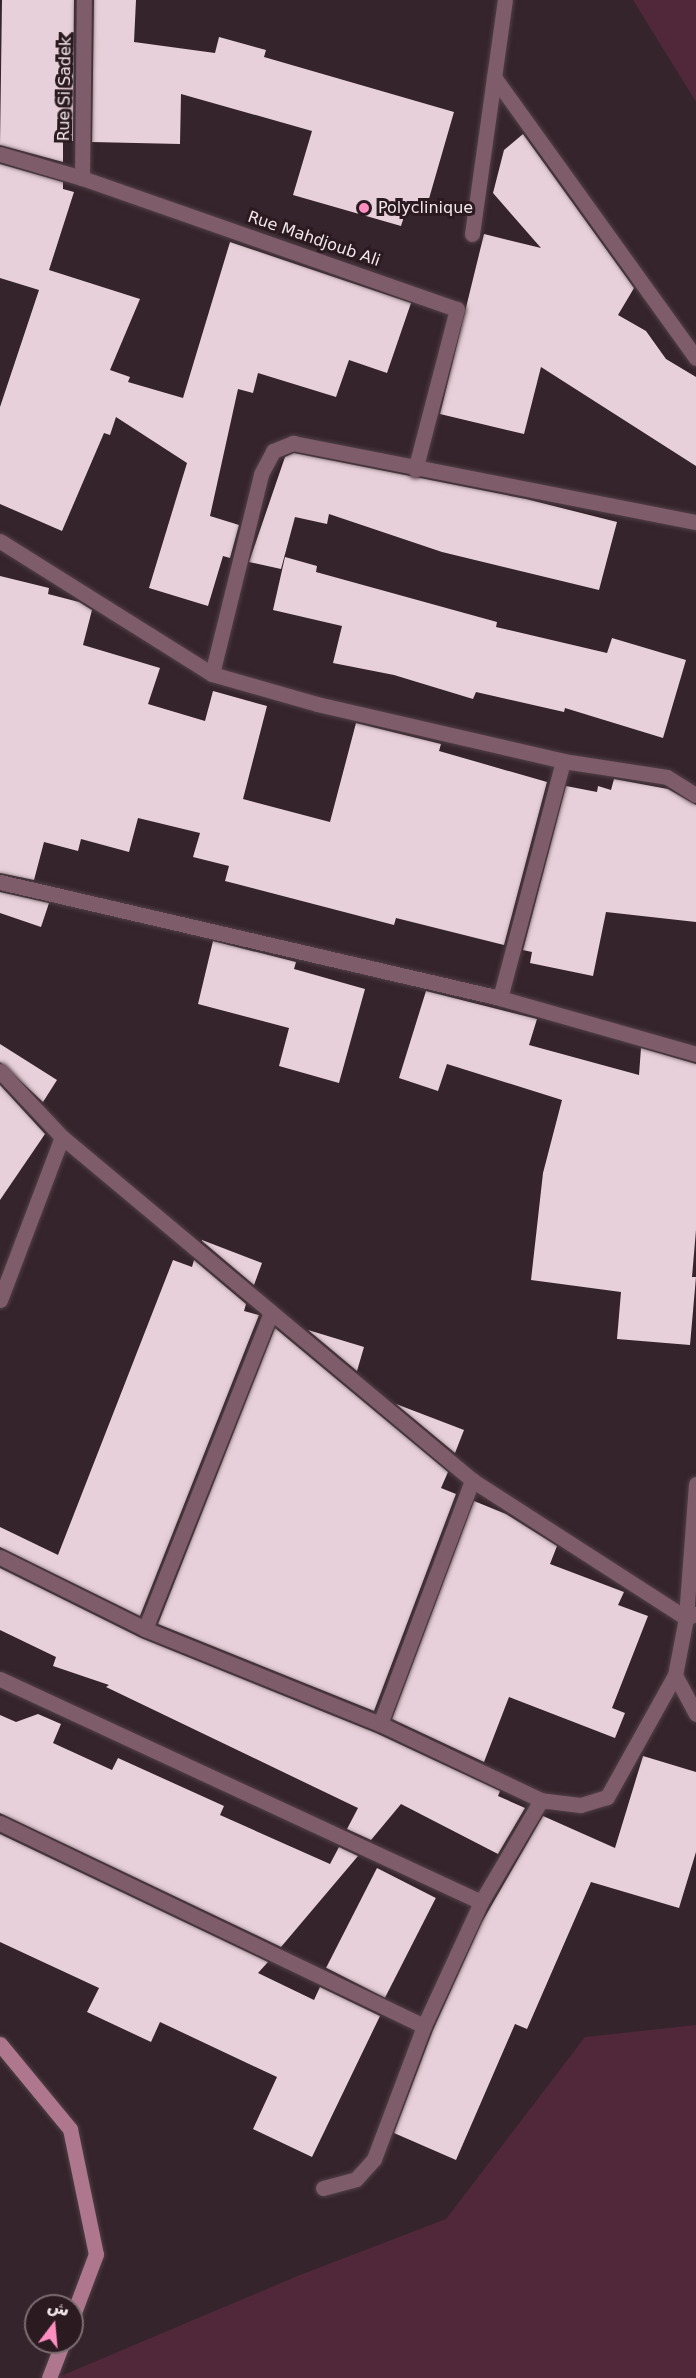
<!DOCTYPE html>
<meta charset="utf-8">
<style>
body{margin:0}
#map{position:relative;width:696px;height:2378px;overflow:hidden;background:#35242b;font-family:"DejaVu Sans",Vazirmatn,sans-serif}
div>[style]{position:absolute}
.green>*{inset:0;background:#51273a}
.building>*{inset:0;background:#e7d0d9;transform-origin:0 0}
.roads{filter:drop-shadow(0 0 2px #503f46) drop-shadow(0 0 2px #503f46)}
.minor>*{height:15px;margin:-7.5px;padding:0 7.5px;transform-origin:7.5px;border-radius:7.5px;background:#7e5c69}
.secondary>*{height:15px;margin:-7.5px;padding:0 7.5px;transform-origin:7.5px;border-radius:7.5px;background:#ae778d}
.dots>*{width:16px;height:16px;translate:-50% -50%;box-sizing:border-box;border:3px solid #2b1b21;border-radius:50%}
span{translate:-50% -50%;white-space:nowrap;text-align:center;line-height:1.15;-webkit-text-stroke:6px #2b1b21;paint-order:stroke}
.street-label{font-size:16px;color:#f3e7eb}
.poi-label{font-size:16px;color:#f3e7eb}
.left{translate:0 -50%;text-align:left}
.north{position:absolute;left:24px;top:2294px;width:60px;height:60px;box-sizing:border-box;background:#2b1b21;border:2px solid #7b6d72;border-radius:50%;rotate:16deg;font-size:16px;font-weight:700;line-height:24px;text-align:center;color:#f3e7eb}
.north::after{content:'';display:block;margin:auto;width:21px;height:27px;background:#fd8ebf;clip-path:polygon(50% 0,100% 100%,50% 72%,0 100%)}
</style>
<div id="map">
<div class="green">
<div style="clip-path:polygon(633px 0,696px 0,696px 102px)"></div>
<div style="clip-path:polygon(696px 2025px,696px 2378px,56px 2378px,300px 2275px,446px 2219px,585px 2037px)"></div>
</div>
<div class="building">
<div style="clip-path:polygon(2px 0,74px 0,73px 141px,63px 140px,63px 162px,0 145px)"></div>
<div style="clip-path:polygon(94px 0,136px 0,134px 42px,215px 53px,219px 37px,266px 50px,264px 57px,454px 112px,426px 209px,408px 204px,401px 226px,293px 195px,312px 131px,181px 94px,180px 144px,92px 142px)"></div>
<div style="clip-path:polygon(523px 134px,634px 288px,618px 315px,646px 331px,666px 359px,696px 377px,696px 466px,541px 367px,524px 434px,440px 414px,484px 234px,541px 248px,493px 193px,504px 150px)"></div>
<div style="clip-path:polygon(0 164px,63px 182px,63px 189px,74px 192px,49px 270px,140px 299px,110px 370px,130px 377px,128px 382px,183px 398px,230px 242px,411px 303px,387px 373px,349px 360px,336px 397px,258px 373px,253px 393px,238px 389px,210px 516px,239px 525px,230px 558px,223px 556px,208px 606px,149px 588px,187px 463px,116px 417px,110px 435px,104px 433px,62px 531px,0 504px,0 407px,39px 290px,0 278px)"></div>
<div style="clip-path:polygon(294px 453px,526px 499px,617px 522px,599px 590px,442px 552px,329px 514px,327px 524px,295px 517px,281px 569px,249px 562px,285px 457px)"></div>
<div style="clip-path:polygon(285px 557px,317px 566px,316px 572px,497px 622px,496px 627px,607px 653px,612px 638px,686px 660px,663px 738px,565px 708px,564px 712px,476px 692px,473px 699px,394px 675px,333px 663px,342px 626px,273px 610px)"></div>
<div style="clip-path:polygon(0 576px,49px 588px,48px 594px,79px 602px,92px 610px,83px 645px,160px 668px,148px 704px,205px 721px,213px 691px,267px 706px,243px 799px,330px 822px,356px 723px,441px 744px,439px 751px,547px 782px,504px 945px,396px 918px,394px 925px,225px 881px,229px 866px,193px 857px,200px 833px,138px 818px,129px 852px,81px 839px,78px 851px,44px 842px,34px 880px,0 873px)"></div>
<div style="clip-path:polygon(614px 779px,668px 789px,696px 805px,696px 922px,606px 912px,593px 976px,530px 963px,532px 952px,523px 950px,566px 786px,597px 792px,598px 786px,611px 790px)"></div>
<div style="clip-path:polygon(0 892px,49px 903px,41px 927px,0 913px)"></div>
<div style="clip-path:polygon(213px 941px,296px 962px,294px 969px,365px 989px,339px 1083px,279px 1066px,289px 1028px,198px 1004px)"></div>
<div style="clip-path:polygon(426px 991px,537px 1019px,529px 1045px,639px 1075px,641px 1048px,696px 1064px,696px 1230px,692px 1277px,696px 1277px,690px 1345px,617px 1339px,621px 1292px,531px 1280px,543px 1173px,562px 1100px,447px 1064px,438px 1091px,399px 1078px)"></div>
<div style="clip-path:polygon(0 1044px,57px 1080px,43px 1102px,0 1062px)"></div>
<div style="clip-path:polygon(0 1085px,45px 1134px,0 1200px)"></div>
<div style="clip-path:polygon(202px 1240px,262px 1263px,254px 1285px,202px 1241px)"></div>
<div style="clip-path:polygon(173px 1260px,192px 1267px,194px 1260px,246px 1304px,244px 1311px,259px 1315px,140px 1616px,0 1547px,0 1527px,58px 1555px)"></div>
<div style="clip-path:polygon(275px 1328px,448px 1472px,441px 1488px,456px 1494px,374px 1711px,158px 1624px)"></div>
<div style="clip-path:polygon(308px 1330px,364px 1347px,357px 1371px)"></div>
<div style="clip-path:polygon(396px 1404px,464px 1430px,455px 1453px)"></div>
<div style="clip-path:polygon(474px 1501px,506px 1514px,557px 1546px,550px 1564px,624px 1592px,618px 1605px,648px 1616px,612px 1708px,625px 1713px,615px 1738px,509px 1697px,484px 1762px,392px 1719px)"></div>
<div style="clip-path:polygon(0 1568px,141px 1638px,376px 1733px,500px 1791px,498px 1796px,525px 1808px,498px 1854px,401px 1804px,371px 1840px,347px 1829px,358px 1808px,106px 1687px,109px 1685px,53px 1666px,56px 1657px,0 1630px)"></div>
<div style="clip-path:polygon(38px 1714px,61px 1724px,53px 1743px,112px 1770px,118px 1758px,224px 1806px,220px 1815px,330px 1864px,339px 1847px,358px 1856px,281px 1947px,0 1813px,0 1715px,16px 1722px)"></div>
<div style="clip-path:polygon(643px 1756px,696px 1772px,696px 1852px,679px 1908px,591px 1882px,527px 2029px,515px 2024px,456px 2160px,394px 2133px,433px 2030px,482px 1922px,543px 1816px,615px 1848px)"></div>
<div style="clip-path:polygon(0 1834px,268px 1962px,258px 1973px,314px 2000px,320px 1987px,380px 2016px,312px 2157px,253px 2129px,277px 2077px,160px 2022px,151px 2042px,87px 2012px,99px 1988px,0 1942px)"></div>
<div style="left:377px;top:1868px;width:66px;height:112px;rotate:27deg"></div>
</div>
<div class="roads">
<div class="minor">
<div style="left:494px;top:77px;width:346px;rotate:54.3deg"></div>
<div style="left:0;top:154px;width:85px;rotate:16.3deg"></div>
<div style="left:82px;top:178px;width:397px;rotate:19.3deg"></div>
<div style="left:457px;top:309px;width:166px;rotate:104.6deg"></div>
<div style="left:82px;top:178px;width:178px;rotate:-89.4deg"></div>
<div style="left:472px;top:234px;width:236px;rotate:-82deg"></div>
<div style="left:0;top:541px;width:250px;rotate:32.1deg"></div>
<div style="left:212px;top:674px;width:109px;rotate:15.9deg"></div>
<div style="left:317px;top:704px;width:253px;rotate:13deg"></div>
<div style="left:563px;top:761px;width:105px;rotate:8.7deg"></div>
<div style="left:667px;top:777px;width:34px;rotate:32deg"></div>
<div style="left:212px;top:674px;width:206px;rotate:-76.2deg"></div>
<div style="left:261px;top:474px;width:26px;rotate:-62deg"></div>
<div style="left:273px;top:451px;width:22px;rotate:-22deg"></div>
<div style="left:293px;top:443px;width:411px;rotate:11.1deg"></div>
<div style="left:0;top:882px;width:513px;rotate:13.06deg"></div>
<div style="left:500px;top:998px;width:204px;rotate:15.9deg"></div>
<div style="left:500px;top:998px;width:245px;rotate:-75.1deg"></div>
<div style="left:0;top:1071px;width:91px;rotate:46.8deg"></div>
<div style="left:62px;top:1137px;width:535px;rotate:39.92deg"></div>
<div style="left:472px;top:1480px;width:255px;rotate:32.8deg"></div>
<div style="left:686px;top:1618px;width:58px;rotate:100.9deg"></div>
<div style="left:675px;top:1675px;width:140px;rotate:119.1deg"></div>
<div style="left:607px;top:1797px;width:28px;rotate:163deg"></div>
<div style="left:580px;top:1805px;width:39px;rotate:-173deg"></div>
<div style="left:541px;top:1800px;width:178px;rotate:-154.7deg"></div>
<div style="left:380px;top:1724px;width:253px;rotate:-158deg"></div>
<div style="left:145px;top:1629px;width:162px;rotate:-153.6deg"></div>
<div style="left:0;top:1300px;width:174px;rotate:-69.2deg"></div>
<div style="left:696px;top:1484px;width:134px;rotate:94.3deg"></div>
<div style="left:686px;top:1618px;width:11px;rotate:-22deg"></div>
<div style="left:145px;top:1629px;width:341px;rotate:-68.3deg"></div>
<div style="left:675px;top:1675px;width:44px;rotate:61.7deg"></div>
<div style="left:0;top:1679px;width:530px;rotate:24.87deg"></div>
<div style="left:380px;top:1724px;width:261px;rotate:-69.3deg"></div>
<div style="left:0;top:1823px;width:470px;rotate:25.6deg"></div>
<div style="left:323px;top:2188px;width:34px;rotate:-15deg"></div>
<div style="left:356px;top:2179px;width:27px;rotate:-48deg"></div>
<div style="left:374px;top:2159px;width:142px;rotate:-69.4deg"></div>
<div style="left:424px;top:2026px;width:136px;rotate:-65.3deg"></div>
<div style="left:481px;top:1902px;width:118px;rotate:-59.5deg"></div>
</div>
<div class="secondary">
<div style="left:0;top:2044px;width:110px;rotate:50.5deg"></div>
<div style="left:70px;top:2129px;width:128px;rotate:78.3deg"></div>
<div style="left:96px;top:2254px;width:68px;rotate:110.6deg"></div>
<div style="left:49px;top:2378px;width:39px;rotate:-69deg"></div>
</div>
</div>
<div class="dots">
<div style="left:364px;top:208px;background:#fd8ebf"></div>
</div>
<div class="street-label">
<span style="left:65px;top:89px;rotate:-89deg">Rue Si Sadek</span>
<span style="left:314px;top:239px;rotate:19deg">Rue Mahdjoub Ali</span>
</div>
<div class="poi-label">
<span class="left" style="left:378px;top:208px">Polyclinique</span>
</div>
<div class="north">ش</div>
</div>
